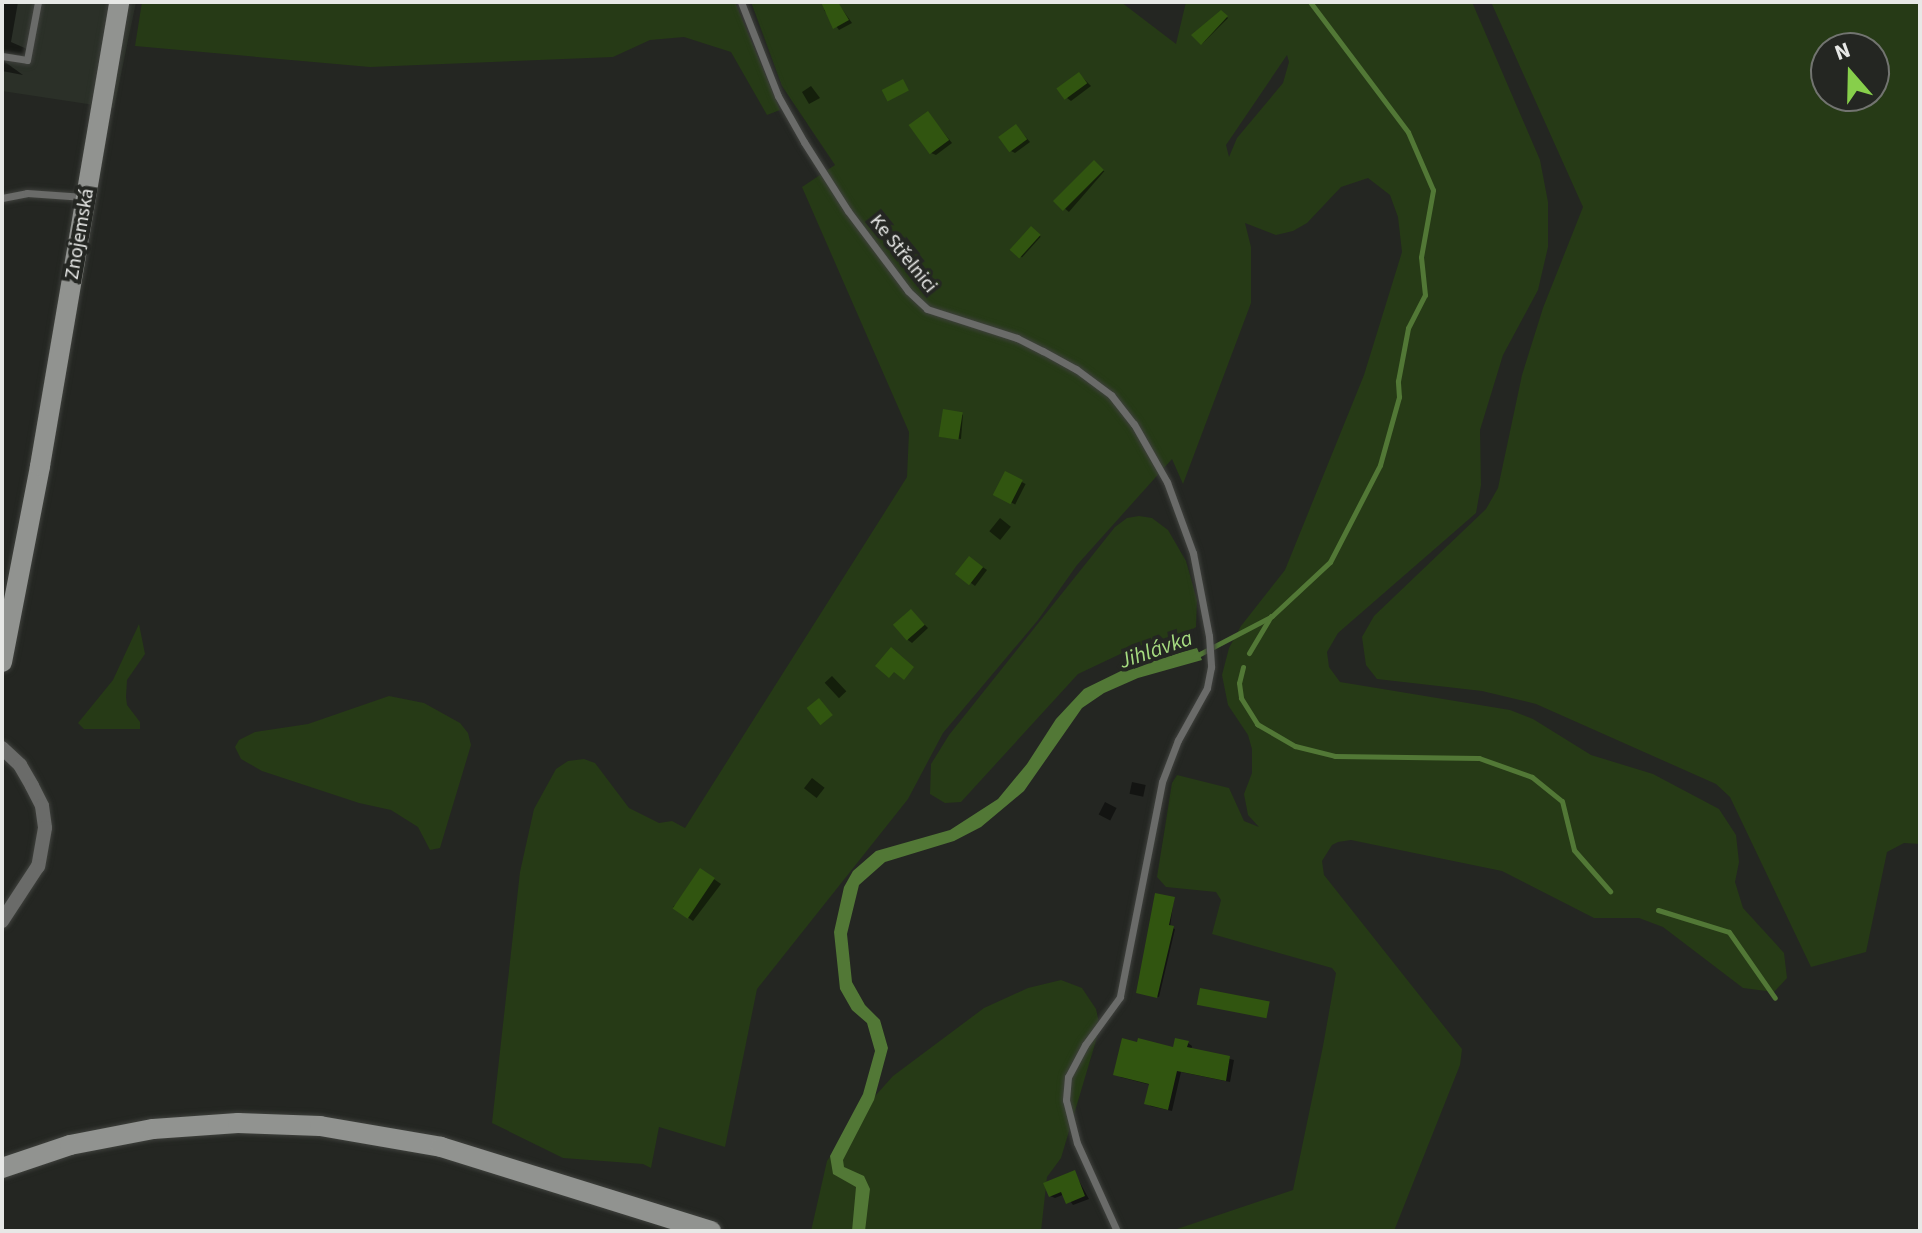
<!DOCTYPE html>
<meta charset="utf-8">
<style>
body{margin:0}
#map{position:relative;width:1922px;height:1233px;overflow:hidden;background:#242622;font-family:"Source Sans 3",sans-serif}
div>[style]{position:absolute}
.built>*{inset:0;background:#2b3028}
.green>*{inset:0;background:#263a16}
.water>*{inset:0;background:#527836}
.shadow>*{inset:0;background:#0007;transform-origin:0 0}
.stream>*{height:5px;margin:-2.5px;padding:0 2.5px;transform-origin:2.5px;border-radius:2.5px;background:#527836}
.building>*{inset:0;background:#315510;transform-origin:0 0}
.roads{filter:drop-shadow(0 0 2px #3f413d) drop-shadow(0 0 2px #3f413d)}
.service>*{height:7px;margin:-3.5px;padding:0 3.5px;transform-origin:3.5px;border-radius:3.5px;background:#6a6b69}
.minor>*{height:14px;margin:-7px;padding:0 7px;transform-origin:7px;border-radius:7px;background:#6a6b69}
.secondary>*{height:20px;margin:-10px;padding:0 10px;transform-origin:10px;border-radius:10px;background:#919390}
span{translate:-50% -50%;white-space:nowrap;text-align:center;line-height:1.15;-webkit-text-stroke:8px #242622;paint-order:stroke}
.street-label{font-size:20px;color:#e7e8e6}
.water-label{font-size:22px;color:#a6dc80;font-style:italic}
.frame{position:absolute;inset:0;border:4px solid #e7e8e6;pointer-events:none}
.north{position:absolute;left:1810px;top:32px;width:80px;height:80px;box-sizing:border-box;background:#242622;border:2px solid #727470;border-radius:50%;rotate:340deg;font-size:22px;font-weight:700;line-height:32px;text-align:center;color:#e7e8e6}
.north::after{content:'';display:block;margin:auto;width:28px;height:36px;background:#87cf4b;clip-path:polygon(50% 0,100% 100%,50% 72%,0 100%)}
</style>
<div id="map">
<div class="built">
<div style="clip-path:polygon(2px 2px,136px 2px,114px 108px,2px 91px)"></div>
</div>
<div class="green">
<div style="clip-path:polygon(142px 2px,735px 2px,780px 110px,767px 115px,731px 52px,684px 37px,650px 40px,613px 57px,370px 67px,135px 46px)"></div>
<div style="clip-path:polygon(evenodd,751px 2px,1121px 2px,1176px 44px,1186px 2px,1472px 2px,1540px 160px,1548px 202px,1548px 247px,1538px 290px,1503px 355px,1480px 430px,1481px 485px,1476px 513px,1338px 633px,1327px 652px,1329px 667px,1340px 682px,1510px 710px,1533px 719px,1591px 755px,1653px 774px,1719px 809px,1736px 835px,1739px 862px,1735px 882px,1743px 908px,1784px 953px,1787px 978px,1774px 992px,1743px 988px,1663px 927px,1639px 918px,1594px 918px,1502px 871px,1351px 840px,1338px 842px,1332px 845px,1322px 861px,1324px 875px,1462px 1049px,1460px 1065px,1394px 1231px,1171px 1231px,1293px 1190px,1323px 1046px,1336px 973px,1332px 968px,1212px 934px,1221px 900px,1216px 892px,1166px 887px,1157px 877px,1172px 783px,1177px 775px,1229px 788px,1244px 821px,1259px 827px,1248px 815px,1244px 794px,1252px 773px,1252px 749px,1248px 735px,1228px 705px,1222px 675px,1229px 648px,1241px 626px,1285px 570px,1364px 375px,1402px 252px,1398px 217px,1390px 195px,1368px 178px,1341px 187px,1307px 223px,1293px 231px,1276px 235px,1245px 223px,1251px 247px,1251px 303px,1183px 484px,1172px 459px,1077px 565px,1038px 620px,943px 733px,908px 799px,757px 989px,725px 1147px,659px 1127px,651px 1168px,643px 1164px,563px 1158px,492px 1123px,520px 872px,534px 809px,556px 769px,568px 761px,584px 759px,595px 763px,629px 808px,659px 823px,672px 821px,685px 828px,907px 477px,909px 432px,802px 187px,835px 165px,782px 86px,751px 2px,1287px 55px,1289px 62px,1283px 83px,1237px 138px,1229px 157px,1226px 145px,1287px 55px)"></div>
<div style="clip-path:polygon(evenodd,1491px 2px,1920px 2px,1920px 844px,1904px 843px,1887px 852px,1866px 952px,1811px 967px,1730px 797px,1716px 784px,1536px 704px,1482px 691px,1377px 679px,1366px 665px,1362px 637px,1374px 616px,1486px 509px,1498px 488px,1522px 375px,1543px 308px,1583px 207px,1491px 2px,1874px 48px,1874px 96px,1826px 96px,1826px 48px,1874px 48px)"></div>
<div style="clip-path:polygon(1139px 516px,1152px 518px,1168px 530px,1186px 561px,1197px 600px,1196px 627px,1187px 633px,1135px 647px,1078px 674px,961px 802px,945px 803px,930px 794px,931px 764px,949px 735px,1115px 527px,1127px 518px)"></div>
<div style="clip-path:polygon(139px 624px,145px 654px,127px 680px,126px 697px,127px 705px,140px 722px,140px 729px,84px 729px,78px 723px,113px 680px)"></div>
<div style="clip-path:polygon(389px 696px,424px 703px,460px 723px,468px 733px,471px 745px,440px 848px,430px 850px,418px 827px,391px 810px,359px 803px,262px 771px,241px 759px,235px 747px,239px 740px,255px 732px,308px 724px)"></div>
<div style="clip-path:polygon(1061px 980px,1082px 988px,1096px 1009px,1100px 1027px,1061px 1158px,1047px 1177px,1041px 1231px,811px 1231px,827px 1161px,859px 1114px,893px 1076px,984px 1008px,1028px 988px)"></div>
</div>
<div class="water">
<div style="clip-path:polygon(1197px 648px,1202px 660px,1138px 678px,1104px 693px,1082px 708px,1024px 791px,981px 827px,954px 841px,885px 862px,859px 885px,847px 934px,852px 982px,865px 1005px,880px 1020px,888px 1048px,874px 1100px,843px 1160px,844px 1167px,864px 1176px,870px 1189px,865px 1231px,852px 1231px,856px 1187px,833px 1174px,830px 1156px,863px 1094px,875px 1051px,867px 1023px,852px 1010px,840px 989px,834px 932px,844px 887px,853px 871px,876px 851px,950px 830px,998px 799px,1027px 764px,1056px 719px,1084px 689px,1129px 667px)"></div>
</div>
<div class="shadow">
<div style="clip-path:polygon(2px 2px,18px 2px,11px 42px,27px 49px,26px 56px,11px 54px,5px 62px,23px 75px,2px 71px)"></div>
<div style="clip-path:polygon(837px 2px,852px 23px,839px 30px,824px 10px)"></div>
<div style="clip-path:polygon(1223px 13px,1228px 18px,1202px 44px)"></div>
<div style="clip-path:polygon(1080px 75px,1091px 86px,1071px 101px,1067px 98px)"></div>
<div style="clip-path:polygon(811px 86px,820px 98px,809px 104px,802px 92px)"></div>
<div style="clip-path:polygon(928px 113px,952px 143px,936px 155px,931px 153px)"></div>
<div style="clip-path:polygon(1017px 127px,1030px 142px,1015px 153px,1011px 151px)"></div>
<div style="left:1096px;top:164px;width:11px;height:54px;rotate:41deg"></div>
<div style="left:1031px;top:228px;width:13px;height:28px;rotate:42deg"></div>
<div style="clip-path:polygon(963px 414px,961px 439px,943px 437px)"></div>
<div style="left:1006px;top:474px;width:22px;height:23px;rotate:27deg"></div>
<div style="left:1000px;top:518px;width:14px;height:17px;rotate:39deg"></div>
<div style="clip-path:polygon(974px 561px,987px 570px,975px 586px,971px 583px)"></div>
<div style="clip-path:polygon(912px 612px,928px 628px,912px 643px,908px 640px)"></div>
<div style="left:832px;top:676px;width:21px;height:10px;rotate:47deg"></div>
<div style="left:812px;top:778px;width:16px;height:13px;rotate:38deg"></div>
<div style="left:1132px;top:782px;width:14px;height:12px;rotate:12deg"></div>
<div style="left:1105px;top:802px;width:13px;height:14px;rotate:27deg"></div>
<div style="clip-path:polygon(708px 875px,721px 884px,693px 921px,673px 907px)"></div>
<div style="clip-path:polygon(1174px 898px,1170px 927px,1175px 929px,1159px 997px,1139px 993px)"></div>
<div style="clip-path:polygon(1188px 1043px,1192px 1046px,1191px 1050px,1234px 1060px,1230px 1082px,1181px 1072px,1172px 1111px,1150px 1106px,1151px 1085px,1120px 1077px)"></div>
<div style="clip-path:polygon(1074px 1172px,1089px 1199px,1073px 1205px,1065px 1194px,1055px 1198px,1050px 1196px)"></div>
</div>
<div class="stream">
<div style="left:1249px;top:653px;width:43px;rotate:-59.3deg"></div>
<div style="left:1194px;top:657px;width:88px;rotate:-27.7deg"></div>
<div style="left:1272px;top:616px;width:79px;rotate:-43deg"></div>
<div style="left:1330px;top:562px;width:109px;rotate:-62.7deg"></div>
<div style="left:1380px;top:465px;width:71px;rotate:-74.4deg"></div>
<div style="left:1399px;top:397px;width:16px;rotate:-94deg"></div>
<div style="left:1398px;top:381px;width:54px;rotate:-79.3deg"></div>
<div style="left:1408px;top:328px;width:37px;rotate:-63deg"></div>
<div style="left:1425px;top:295px;width:38px;rotate:-96deg"></div>
<div style="left:1421px;top:257px;width:68px;rotate:-79.8deg"></div>
<div style="left:1433px;top:190px;width:63px;rotate:-113.3deg"></div>
<div style="left:1408px;top:132px;width:163px;rotate:-127deg"></div>
<div style="left:1243px;top:667px;width:16px;rotate:104deg"></div>
<div style="left:1239px;top:683px;width:15px;rotate:82deg"></div>
<div style="left:1241px;top:698px;width:31px;rotate:58deg"></div>
<div style="left:1257px;top:724px;width:44px;rotate:30.1deg"></div>
<div style="left:1295px;top:746px;width:41px;rotate:14deg"></div>
<div style="left:1335px;top:756px;width:144px;rotate:0.8deg"></div>
<div style="left:1479px;top:758px;width:56px;rotate:19.7deg"></div>
<div style="left:1532px;top:777px;width:38px;rotate:39deg"></div>
<div style="left:1562px;top:801px;width:50px;rotate:76.2deg"></div>
<div style="left:1574px;top:850px;width:55px;rotate:48.7deg"></div>
<div style="left:1658px;top:910px;width:74px;rotate:17.2deg"></div>
<div style="left:1729px;top:932px;width:80px;rotate:55.1deg"></div>
</div>
<div class="building">
<div style="clip-path:polygon(821px 2px,838px 2px,849px 20px,833px 29px)"></div>
<div style="clip-path:polygon(1221px 10px,1228px 16px,1201px 45px,1191px 35px)"></div>
<div style="left:1079px;top:72px;width:14px;height:28px;rotate:54deg"></div>
<div style="left:903px;top:79px;width:13px;height:24px;rotate:63deg"></div>
<div style="left:928px;top:111px;width:36px;height:24px;rotate:54deg"></div>
<div style="left:1016px;top:124px;width:19px;height:22px;rotate:54deg"></div>
<div style="left:1094px;top:160px;width:14px;height:58px;rotate:45deg"></div>
<div style="left:1031px;top:226px;width:13px;height:32px;rotate:42deg"></div>
<div style="left:943px;top:409px;width:20px;height:28px;rotate:9deg"></div>
<div style="left:1005px;top:471px;width:20px;height:27px;rotate:27deg"></div>
<div style="left:969px;top:556px;width:18px;height:23px;rotate:38deg"></div>
<div style="left:911px;top:609px;width:21px;height:24px;rotate:49deg"></div>
<div style="clip-path:polygon(891px 647px,914px 667px,904px 680px,894px 672px,889px 678px,875px 666px)"></div>
<div style="left:819px;top:698px;width:22px;height:16px;rotate:51deg"></div>
<div style="left:700px;top:868px;width:18px;height:49px;rotate:34deg"></div>
<div style="clip-path:polygon(1155px 893px,1175px 897px,1169px 925px,1174px 926px,1157px 998px,1136px 993px)"></div>
<div style="left:1200px;top:988px;width:71px;height:17px;rotate:11deg"></div>
<div style="clip-path:polygon(1122px 1038px,1137px 1042px,1138px 1038px,1173px 1047px,1175px 1038px,1189px 1041px,1187px 1047px,1230px 1056px,1226px 1081px,1177px 1071px,1168px 1110px,1144px 1104px,1149px 1084px,1113px 1075px)"></div>
<div style="clip-path:polygon(1075px 1170px,1085px 1196px,1066px 1204px,1061px 1192px,1049px 1197px,1043px 1183px)"></div>
</div>
<div class="roads">
<div class="service">
<div style="left:741px;top:2px;width:101px;rotate:68.5deg"></div>
<div style="left:778px;top:96px;width:53px;rotate:60.5deg"></div>
<div style="left:804px;top:142px;width:82px;rotate:57.5deg"></div>
<div style="left:848px;top:211px;width:100px;rotate:53.1deg"></div>
<div style="left:908px;top:291px;width:26px;rotate:43deg"></div>
<div style="left:927px;top:309px;width:95px;rotate:17.9deg"></div>
<div style="left:1017px;top:338px;width:29px;rotate:27deg"></div>
<div style="left:1043px;top:351px;width:38px;rotate:29deg"></div>
<div style="left:1076px;top:369px;width:44px;rotate:36.6deg"></div>
<div style="left:1111px;top:395px;width:37px;rotate:52deg"></div>
<div style="left:1134px;top:424px;width:67px;rotate:60.4deg"></div>
<div style="left:1167px;top:482px;width:76px;rotate:69.9deg"></div>
<div style="left:1193px;top:553px;width:85px;rotate:79.1deg"></div>
<div style="left:1209px;top:636px;width:31px;rotate:86deg"></div>
<div style="left:1211px;top:667px;width:21px;rotate:101deg"></div>
<div style="left:1207px;top:688px;width:60px;rotate:119.1deg"></div>
<div style="left:1178px;top:740px;width:45px;rotate:110.9deg"></div>
<div style="left:1162px;top:782px;width:219px;rotate:101.1deg"></div>
<div style="left:1120px;top:997px;width:59px;rotate:126.1deg"></div>
<div style="left:1085px;top:1045px;width:36px;rotate:118deg"></div>
<div style="left:1068px;top:1077px;width:23px;rotate:95deg"></div>
<div style="left:1066px;top:1100px;width:44px;rotate:75.7deg"></div>
<div style="left:1077px;top:1143px;width:97px;rotate:65.6deg"></div>
<div style="left:2px;top:56px;width:25px;rotate:9deg"></div>
<div style="left:27px;top:60px;width:59px;rotate:-79.3deg"></div>
<div style="left:2px;top:198px;width:25px;rotate:-11deg"></div>
<div style="left:27px;top:193px;width:57px;rotate:4deg"></div>
</div>
<div class="minor">
<div style="left:2px;top:748px;width:25px;rotate:43deg"></div>
<div style="left:20px;top:765px;width:24px;rotate:60deg"></div>
<div style="left:32px;top:786px;width:22px;rotate:63deg"></div>
<div style="left:42px;top:806px;width:22px;rotate:82deg"></div>
<div style="left:45px;top:828px;width:39px;rotate:100deg"></div>
<div style="left:38px;top:866px;width:66px;rotate:123.2deg"></div>
</div>
<div class="secondary">
<div style="left:2px;top:662px;width:200px;rotate:-79deg"></div>
<div style="left:40px;top:466px;width:471px;rotate:-80.3deg"></div>
<div style="left:2px;top:1168px;width:72px;rotate:-18.7deg"></div>
<div style="left:70px;top:1145px;width:85px;rotate:-10.9deg"></div>
<div style="left:153px;top:1129px;width:85px;rotate:-4deg"></div>
<div style="left:238px;top:1123px;width:82px;rotate:2.1deg"></div>
<div style="left:320px;top:1126px;width:123px;rotate:9.8deg"></div>
<div style="left:441px;top:1147px;width:283px;rotate:17.3deg"></div>
</div>
</div>
<div class="street-label">
<span style="left:80px;top:234px;rotate:-80deg">Znojemská</span>
<span style="left:903px;top:254px;rotate:51deg">Ke Střelnici</span>
</div>
<div class="water-label">
<span style="left:1156px;top:650px;rotate:-19deg">Jihlávka</span>
</div>
<div class="frame"></div>
<div class="north">N</div>
</div>
